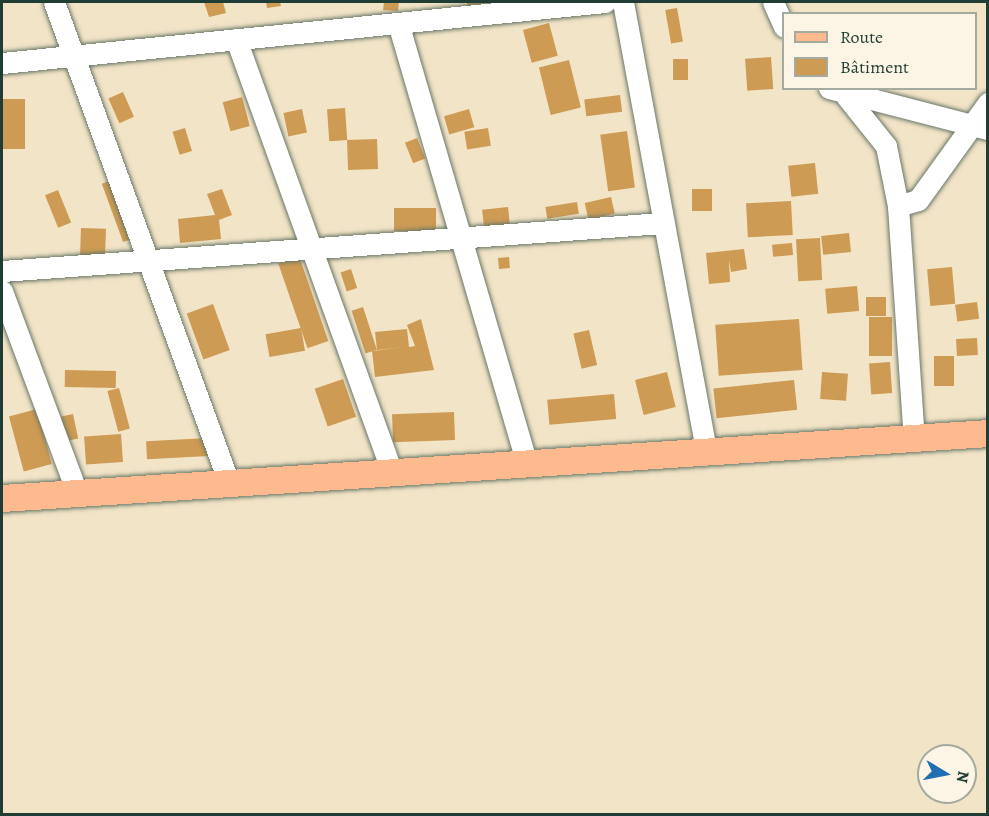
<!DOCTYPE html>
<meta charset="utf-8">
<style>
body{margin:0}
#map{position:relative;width:989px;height:816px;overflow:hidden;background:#f2e4c7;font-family:Alegreya,serif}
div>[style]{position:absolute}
.building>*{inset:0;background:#cd9b54;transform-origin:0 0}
.roads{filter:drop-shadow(0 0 2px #697767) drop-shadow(0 0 2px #697767)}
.minor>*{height:21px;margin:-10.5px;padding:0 10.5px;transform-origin:10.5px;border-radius:10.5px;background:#fff}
.major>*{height:27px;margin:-13.5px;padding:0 13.5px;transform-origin:13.5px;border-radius:13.5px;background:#fcba8e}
span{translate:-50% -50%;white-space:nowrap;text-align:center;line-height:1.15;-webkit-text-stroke:4.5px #fcf5e5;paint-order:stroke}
.frame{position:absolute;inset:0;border:3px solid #1f3d34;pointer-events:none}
.legend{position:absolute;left:782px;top:12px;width:195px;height:78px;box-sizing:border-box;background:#fcf5e5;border:2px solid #a4ab9e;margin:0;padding:8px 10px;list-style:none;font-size:18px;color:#1f3d34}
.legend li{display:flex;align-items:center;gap:12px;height:30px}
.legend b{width:30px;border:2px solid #a4ab9e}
.north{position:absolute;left:917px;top:744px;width:60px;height:60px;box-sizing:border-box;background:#fcf5e5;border:2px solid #a4ab9e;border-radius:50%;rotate:100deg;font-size:16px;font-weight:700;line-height:24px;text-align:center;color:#1f3d34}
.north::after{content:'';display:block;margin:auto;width:21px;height:27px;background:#1f6fb2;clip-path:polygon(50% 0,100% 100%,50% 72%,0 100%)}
</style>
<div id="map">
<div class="building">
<div style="clip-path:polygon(204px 2px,223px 2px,226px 13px,209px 17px)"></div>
<div style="clip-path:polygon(266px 2px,280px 2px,281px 6px,267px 8px)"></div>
<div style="clip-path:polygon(384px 2px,399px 2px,398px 11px,383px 10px)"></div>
<div style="clip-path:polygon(467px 2px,489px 2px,489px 3px,467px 6px)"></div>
<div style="left:677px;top:8px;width:34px;height:12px;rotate:80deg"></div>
<div style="left:549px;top:23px;width:34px;height:27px;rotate:75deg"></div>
<div style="left:771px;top:57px;width:32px;height:26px;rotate:86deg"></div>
<div style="left:673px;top:59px;width:15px;height:21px"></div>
<div style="left:569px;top:60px;width:49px;height:31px;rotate:76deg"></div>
<div style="left:123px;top:92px;width:27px;height:16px;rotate:66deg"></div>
<div style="left:620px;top:95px;width:17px;height:36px;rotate:83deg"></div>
<div style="left:242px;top:97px;width:30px;height:20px;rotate:75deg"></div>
<div style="left:2px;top:99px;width:23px;height:50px"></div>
<div style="left:345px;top:108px;width:32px;height:18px;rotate:86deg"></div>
<div style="left:302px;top:109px;width:24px;height:19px;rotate:78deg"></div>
<div style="left:469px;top:109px;width:19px;height:26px;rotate:74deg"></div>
<div style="left:185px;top:128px;width:24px;height:13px;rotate:73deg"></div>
<div style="left:488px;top:128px;width:18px;height:24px;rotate:81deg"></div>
<div style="left:627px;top:131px;width:57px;height:27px;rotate:82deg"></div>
<div style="left:417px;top:138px;width:22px;height:13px;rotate:68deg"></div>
<div style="left:377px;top:139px;width:30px;height:30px;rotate:88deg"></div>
<div style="left:815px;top:163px;width:31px;height:27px;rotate:84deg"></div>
<div style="left:115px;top:179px;width:62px;height:14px;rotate:70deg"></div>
<div style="clip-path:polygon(222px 189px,232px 215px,219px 220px,221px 239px,180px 243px,178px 219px,215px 215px,207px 194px)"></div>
<div style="left:692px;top:189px;width:20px;height:22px"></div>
<div style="left:58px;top:190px;width:35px;height:14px;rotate:68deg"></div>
<div style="left:611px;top:197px;width:17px;height:27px;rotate:77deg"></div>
<div style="left:791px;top:201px;width:34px;height:45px;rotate:87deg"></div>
<div style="left:577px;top:202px;width:12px;height:32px;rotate:81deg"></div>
<div style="left:508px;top:207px;width:20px;height:26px;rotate:84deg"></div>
<div style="left:436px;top:208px;width:23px;height:42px;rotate:90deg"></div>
<div style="left:81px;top:228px;width:25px;height:27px;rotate:2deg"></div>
<div style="left:849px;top:233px;width:19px;height:28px;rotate:84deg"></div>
<div style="left:820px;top:238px;width:42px;height:24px;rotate:87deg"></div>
<div style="left:792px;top:243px;width:12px;height:20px;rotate:85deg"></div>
<div style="clip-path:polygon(744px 249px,747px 269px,731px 272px,729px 260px,730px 282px,709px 284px,706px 253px)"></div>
<div style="left:299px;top:256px;width:90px;height:22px;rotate:71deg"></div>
<div style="left:509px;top:257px;width:11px;height:11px;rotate:85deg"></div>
<div style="left:952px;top:267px;width:37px;height:25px;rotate:85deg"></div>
<div style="left:351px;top:269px;width:20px;height:11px;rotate:72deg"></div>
<div style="left:857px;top:286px;width:25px;height:32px;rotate:85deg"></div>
<div style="left:866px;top:297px;width:20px;height:19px"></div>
<div style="left:977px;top:302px;width:17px;height:22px;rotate:83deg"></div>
<div style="left:213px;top:304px;width:49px;height:28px;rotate:70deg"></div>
<div style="left:363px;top:307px;width:45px;height:12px;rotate:72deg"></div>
<div style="left:869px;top:317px;width:23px;height:39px"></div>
<div style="clip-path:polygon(421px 319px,434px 370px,375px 377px,372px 351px,406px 347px,377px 350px,375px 332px,407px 329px,409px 347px,415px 346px,407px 325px)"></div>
<div style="left:799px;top:319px;width:51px;height:84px;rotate:86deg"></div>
<div style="left:301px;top:328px;width:23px;height:36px;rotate:80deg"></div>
<div style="left:589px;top:330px;width:36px;height:16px;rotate:77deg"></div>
<div style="left:977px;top:338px;width:17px;height:21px;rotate:87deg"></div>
<div style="left:954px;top:356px;width:30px;height:20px;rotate:90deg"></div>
<div style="left:890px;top:362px;width:31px;height:21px;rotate:86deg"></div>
<div style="left:65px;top:370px;width:51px;height:17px;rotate:1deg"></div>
<div style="left:667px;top:372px;width:36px;height:33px;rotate:76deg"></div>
<div style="left:822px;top:372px;width:26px;height:27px;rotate:4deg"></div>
<div style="left:343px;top:379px;width:40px;height:30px;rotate:71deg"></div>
<div style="left:794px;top:380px;width:30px;height:81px;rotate:84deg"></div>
<div style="left:119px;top:388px;width:42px;height:12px;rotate:75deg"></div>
<div style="left:614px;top:394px;width:25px;height:67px;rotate:85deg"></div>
<div style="left:37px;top:409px;width:57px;height:29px;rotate:75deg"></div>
<div style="left:454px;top:412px;width:28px;height:62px;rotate:88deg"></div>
<div style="left:73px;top:414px;width:25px;height:12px;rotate:78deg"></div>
<div style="left:121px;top:434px;width:28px;height:37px;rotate:86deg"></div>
<div style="left:208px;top:438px;width:18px;height:62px;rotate:87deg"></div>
</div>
<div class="roads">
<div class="minor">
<div style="left:54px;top:2px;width:512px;rotate:70.01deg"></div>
<div style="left:623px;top:2px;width:457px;rotate:79.5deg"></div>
<div style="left:773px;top:2px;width:27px;rotate:66deg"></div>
<div style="left:398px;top:23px;width:459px;rotate:73.7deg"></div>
<div style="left:236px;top:39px;width:460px;rotate:70.2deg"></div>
<div style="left:2px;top:63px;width:606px;rotate:-5.78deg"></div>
<div style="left:829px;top:88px;width:164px;rotate:14.5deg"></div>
<div style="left:846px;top:96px;width:64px;rotate:51.3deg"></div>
<div style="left:886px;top:146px;width:61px;rotate:78.7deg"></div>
<div style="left:898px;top:206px;width:233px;rotate:86.1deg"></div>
<div style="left:898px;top:206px;width:21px;rotate:-17deg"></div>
<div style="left:918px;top:200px;width:120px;rotate:-54.2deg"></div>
<div style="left:2px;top:271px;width:662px;rotate:-4.16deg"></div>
<div style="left:2px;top:291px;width:215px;rotate:69.6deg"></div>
</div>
<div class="major">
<div style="left:2px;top:498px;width:988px;rotate:-3.77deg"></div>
</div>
</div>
<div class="frame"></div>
<ul class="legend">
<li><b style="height:8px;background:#fcba8e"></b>Route</li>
<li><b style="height:16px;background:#cd9b54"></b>Bâtiment</li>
</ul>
<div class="north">N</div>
</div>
